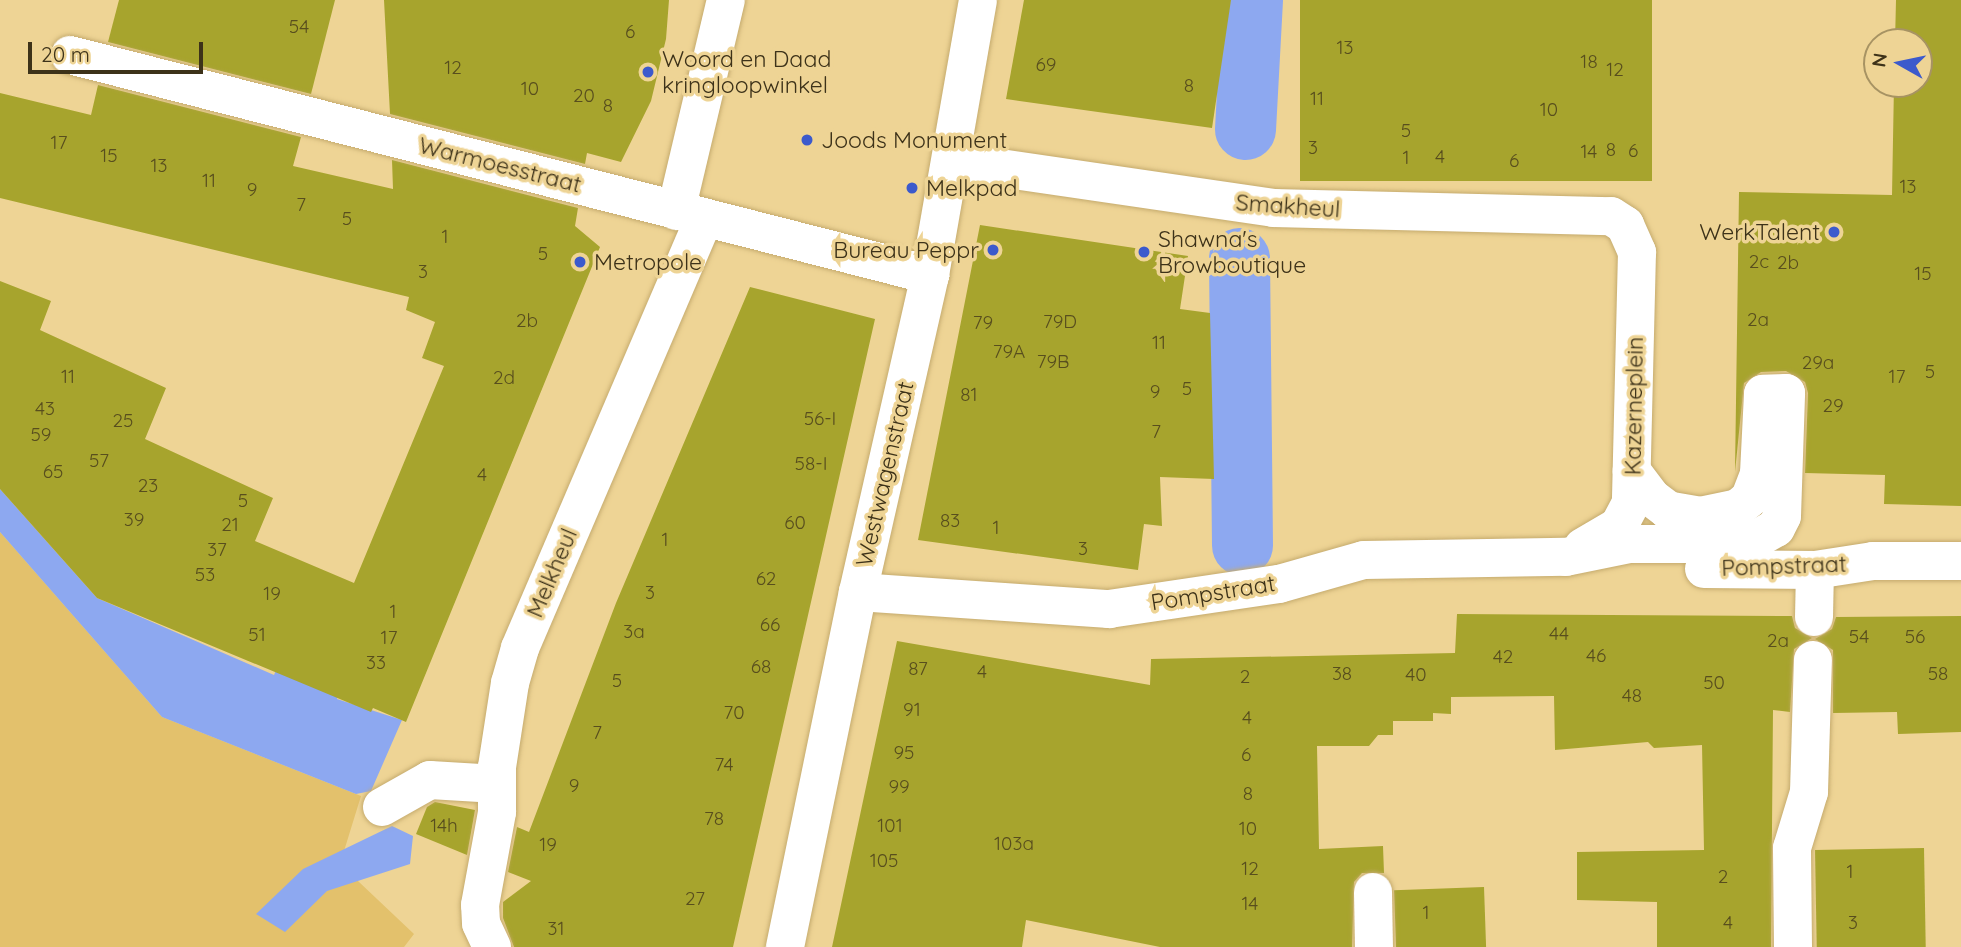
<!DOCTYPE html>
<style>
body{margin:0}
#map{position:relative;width:1961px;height:947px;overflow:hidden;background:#eed495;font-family:Quicksand,sans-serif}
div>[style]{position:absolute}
.green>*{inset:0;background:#e3c16c}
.water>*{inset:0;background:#8da8f0}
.canal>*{height:61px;margin:-30.5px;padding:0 30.5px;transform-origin:30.5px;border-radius:30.5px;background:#8da8f0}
.building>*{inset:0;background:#a7a42d;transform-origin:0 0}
.roads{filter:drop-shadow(0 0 2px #c5ab6e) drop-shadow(0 0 2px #c5ab6e)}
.minor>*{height:38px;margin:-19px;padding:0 19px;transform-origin:19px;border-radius:19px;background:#fff}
.dots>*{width:19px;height:19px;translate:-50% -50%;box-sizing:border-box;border:4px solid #eed495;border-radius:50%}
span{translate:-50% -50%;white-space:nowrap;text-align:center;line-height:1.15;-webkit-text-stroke:7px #eed495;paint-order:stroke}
.number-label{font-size:19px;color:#584e1e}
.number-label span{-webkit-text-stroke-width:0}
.poi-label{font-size:23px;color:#3d3219}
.left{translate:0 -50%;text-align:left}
.right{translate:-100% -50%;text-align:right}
.street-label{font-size:23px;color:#3d3219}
.north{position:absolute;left:1863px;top:28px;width:70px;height:70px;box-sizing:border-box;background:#eed495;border:2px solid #a79363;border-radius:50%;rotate:279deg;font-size:19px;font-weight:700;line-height:28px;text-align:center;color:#3d3219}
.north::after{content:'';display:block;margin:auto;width:24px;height:32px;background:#3c5acc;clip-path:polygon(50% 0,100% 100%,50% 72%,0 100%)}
.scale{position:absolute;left:28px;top:42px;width:175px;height:32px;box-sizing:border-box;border:4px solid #3d3219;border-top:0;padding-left:9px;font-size:21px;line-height:24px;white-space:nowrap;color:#3d3219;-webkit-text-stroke:5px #eed495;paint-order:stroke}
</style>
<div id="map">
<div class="green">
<div style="clip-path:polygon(0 532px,162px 717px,361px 796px,340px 864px,414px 934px,404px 947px,0 947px)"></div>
</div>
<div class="water">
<div style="clip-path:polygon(0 489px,97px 598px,274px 675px,277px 668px,338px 693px,337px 699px,402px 720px,371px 791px,356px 794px,162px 717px,0 532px)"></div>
<div style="clip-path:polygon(392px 826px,413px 836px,410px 864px,327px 891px,285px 932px,256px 914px,303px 869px)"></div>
</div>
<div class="canal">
<div style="left:1245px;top:129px;width:129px;rotate:-86.9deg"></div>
<div style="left:1239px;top:258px;width:287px;rotate:89.4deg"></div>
</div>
<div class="building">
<div style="clip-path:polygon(119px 0,335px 0,311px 94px,108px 42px)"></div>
<div style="clip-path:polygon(384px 0,669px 0,666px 39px,651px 101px,621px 162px,587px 153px,585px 164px,390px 114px)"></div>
<div style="clip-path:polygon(1024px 0,1231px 0,1212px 128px,1006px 99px)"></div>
<div style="left:1300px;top:0;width:352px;height:181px"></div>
<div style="clip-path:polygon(1896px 0,1961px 0,1961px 506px,1884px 504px,1885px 475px,1805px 473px,1808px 393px,1805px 382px,1786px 371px,1761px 372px,1744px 383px,1735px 472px,1739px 192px,1892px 195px,1894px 84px,1919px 84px,1919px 42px,1895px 42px)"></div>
<div style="clip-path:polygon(98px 85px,301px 137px,293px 166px,393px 189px,392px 160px,578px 208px,575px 226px,600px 247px,406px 722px,373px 708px,371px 712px,97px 598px,0 489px,0 281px,51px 301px,40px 330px,166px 388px,145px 439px,273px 498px,255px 541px,354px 583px,444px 366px,422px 358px,435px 322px,406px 310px,409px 297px,0 198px,0 93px,91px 115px)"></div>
<div style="clip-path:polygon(980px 225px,1188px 256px,1180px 309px,1210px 313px,1214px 479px,1160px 477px,1162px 526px,1144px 524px,1138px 570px,918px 540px)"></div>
<div style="clip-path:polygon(750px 287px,875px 319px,733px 947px,514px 947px,503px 918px,503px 902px,531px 881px,508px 872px,517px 827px,529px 832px,616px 603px)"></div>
<div style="clip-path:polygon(1457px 614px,1792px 616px,1795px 628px,1812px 638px,1794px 649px,1790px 712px,1773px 710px,1771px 947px,1657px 947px,1657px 902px,1577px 900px,1577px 852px,1704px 850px,1702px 745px,1654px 748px,1648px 742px,1555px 750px,1554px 696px,1451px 697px,1451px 714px,1433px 713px,1433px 721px,1393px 721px,1393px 735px,1378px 735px,1369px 746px,1317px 746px,1319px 849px,1383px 846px,1384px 873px,1362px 873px,1354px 882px,1352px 947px,1160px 947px,1026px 920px,1022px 947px,832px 947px,897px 641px,1150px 685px,1151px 659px,1455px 653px)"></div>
<div style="clip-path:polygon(1961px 616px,1961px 732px,1898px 734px,1897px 712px,1833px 713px,1833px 650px,1815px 639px,1832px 629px,1836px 617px)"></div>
<div style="clip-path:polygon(435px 802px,475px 810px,467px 855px,416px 834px,427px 807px)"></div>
<div style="left:1924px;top:848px;width:99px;height:109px;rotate:89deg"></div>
<div style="left:1484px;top:887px;width:60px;height:90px;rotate:88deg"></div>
</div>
<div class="roads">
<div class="minor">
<div style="left:70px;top:55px;width:888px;rotate:14.35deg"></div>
<div style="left:952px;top:161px;width:324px;rotate:8.3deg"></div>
<div style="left:1273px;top:208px;width:338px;rotate:1.4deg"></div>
<div style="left:1611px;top:216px;width:17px;rotate:33deg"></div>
<div style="left:1625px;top:225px;width:30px;rotate:66deg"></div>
<div style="left:1637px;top:252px;width:251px;rotate:91.4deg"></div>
<div style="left:1631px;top:503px;width:26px;rotate:118deg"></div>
<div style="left:1619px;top:526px;width:42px;rotate:149.7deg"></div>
<div style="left:676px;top:211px;width:217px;rotate:-76.7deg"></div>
<div style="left:1704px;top:569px;width:111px;rotate:0.5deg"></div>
<div style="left:1815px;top:570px;width:59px;rotate:-8.8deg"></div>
<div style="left:1873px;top:561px;width:88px"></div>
<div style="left:858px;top:592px;width:252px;rotate:3.9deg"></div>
<div style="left:1109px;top:609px;width:172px;rotate:-8.4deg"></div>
<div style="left:1279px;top:584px;width:88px;rotate:-15.8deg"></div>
<div style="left:1364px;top:560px;width:202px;rotate:-0.9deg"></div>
<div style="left:1566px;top:557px;width:64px;rotate:-11.7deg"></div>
<div style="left:1629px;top:544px;width:119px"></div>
<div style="left:1748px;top:544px;width:32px;rotate:-30deg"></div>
<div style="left:1776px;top:528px;width:13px;rotate:-63deg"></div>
<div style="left:1782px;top:516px;width:123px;rotate:-88.1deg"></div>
<div style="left:1786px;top:393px;width:23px;rotate:178deg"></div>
<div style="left:1763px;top:394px;width:80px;rotate:92.9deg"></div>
<div style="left:1759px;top:474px;width:26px;rotate:111deg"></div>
<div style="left:1750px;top:498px;width:16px;rotate:140deg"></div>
<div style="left:1738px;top:508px;width:38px;rotate:168deg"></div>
<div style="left:1701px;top:516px;width:34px;rotate:-170deg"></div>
<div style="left:1668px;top:510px;width:20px;rotate:-143deg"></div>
<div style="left:1652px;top:498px;width:34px;rotate:-127deg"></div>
<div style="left:1814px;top:617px;width:47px;rotate:-88.8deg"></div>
<div style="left:382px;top:807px;width:55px;rotate:-29.4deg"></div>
<div style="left:430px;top:780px;width:67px;rotate:3.4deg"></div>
<div style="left:1373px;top:892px;width:55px;rotate:89deg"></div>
<div style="left:492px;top:947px;width:26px;rotate:-115deg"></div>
<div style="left:481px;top:923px;width:18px;rotate:-93deg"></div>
<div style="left:480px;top:905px;width:95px;rotate:-79.6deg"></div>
<div style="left:497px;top:812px;width:45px;rotate:-90deg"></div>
<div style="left:497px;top:767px;width:85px;rotate:-81.2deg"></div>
<div style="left:510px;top:683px;width:36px;rotate:-74deg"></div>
<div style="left:520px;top:648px;width:468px;rotate:-66.8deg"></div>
<div style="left:785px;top:947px;width:362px;rotate:-78.4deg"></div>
<div style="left:858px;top:592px;width:325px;rotate:-77.2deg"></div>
<div style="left:930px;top:275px;width:279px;rotate:-80.1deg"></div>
<div style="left:1793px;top:947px;width:99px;rotate:-90.6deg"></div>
<div style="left:1792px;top:848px;width:59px;rotate:-73.1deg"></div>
<div style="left:1809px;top:792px;width:132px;rotate:-88.3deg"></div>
</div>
</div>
<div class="dots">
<div style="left:648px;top:72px;background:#3c5acc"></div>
<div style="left:807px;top:140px;background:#3c5acc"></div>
<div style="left:912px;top:188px;background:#3c5acc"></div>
<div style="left:1834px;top:232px;background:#3c5acc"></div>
<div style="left:993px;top:250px;background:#3c5acc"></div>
<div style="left:1144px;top:252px;background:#3c5acc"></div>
<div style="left:580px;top:262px;background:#3c5acc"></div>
</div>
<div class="number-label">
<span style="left:299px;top:27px">54</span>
<span style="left:630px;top:32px">6</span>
<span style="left:1345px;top:48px">13</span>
<span style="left:1589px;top:62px">18</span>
<span style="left:1046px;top:65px">69</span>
<span style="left:453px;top:68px">12</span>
<span style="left:1615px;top:70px">12</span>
<span style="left:1189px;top:86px">8</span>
<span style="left:530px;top:89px">10</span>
<span style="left:584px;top:96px">20</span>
<span style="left:1317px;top:99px">11</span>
<span style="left:608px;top:106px">8</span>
<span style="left:1549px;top:110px">10</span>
<span style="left:1406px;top:131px">5</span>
<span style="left:59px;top:143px">17</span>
<span style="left:1313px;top:148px">3</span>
<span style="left:1611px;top:150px">8</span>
<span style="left:1633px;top:151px">6</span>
<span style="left:1589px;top:152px">14</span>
<span style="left:109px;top:156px">15</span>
<span style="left:1440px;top:157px">4</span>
<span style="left:1406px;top:158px">1</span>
<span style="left:1514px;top:161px">6</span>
<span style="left:159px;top:166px">13</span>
<span style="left:209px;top:181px">11</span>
<span style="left:1908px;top:187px">13</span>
<span style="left:252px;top:190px">9</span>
<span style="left:301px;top:205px">7</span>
<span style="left:347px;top:219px">5</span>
<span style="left:445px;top:237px">1</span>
<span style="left:543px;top:254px">5</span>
<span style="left:1759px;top:262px">2c</span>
<span style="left:1788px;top:263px">2b</span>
<span style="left:423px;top:272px">3</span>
<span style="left:1923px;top:274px">15</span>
<span style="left:1758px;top:320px">2a</span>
<span style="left:527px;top:321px">2b</span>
<span style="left:1060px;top:322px">79D</span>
<span style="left:983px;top:323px">79</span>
<span style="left:1159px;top:343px">11</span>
<span style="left:1009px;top:352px">79A</span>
<span style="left:1053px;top:362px">79B</span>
<span style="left:1818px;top:363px">29a</span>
<span style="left:1930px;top:372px">5</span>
<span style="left:68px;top:377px">11</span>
<span style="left:1897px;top:377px">17</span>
<span style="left:504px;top:378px">2d</span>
<span style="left:1187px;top:389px">5</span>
<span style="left:1155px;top:392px">9</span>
<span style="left:969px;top:395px">81</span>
<span style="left:1833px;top:406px">29</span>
<span style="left:45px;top:409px">43</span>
<span style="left:820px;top:419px">56-I</span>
<span style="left:123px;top:421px">25</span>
<span style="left:1156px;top:432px">7</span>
<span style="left:41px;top:435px">59</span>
<span style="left:99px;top:461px">57</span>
<span style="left:811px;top:464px">58-I</span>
<span style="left:53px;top:472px">65</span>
<span style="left:482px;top:475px">4</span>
<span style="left:148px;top:486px">23</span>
<span style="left:243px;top:501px">5</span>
<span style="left:134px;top:520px">39</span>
<span style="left:950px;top:521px">83</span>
<span style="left:795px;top:523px">60</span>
<span style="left:230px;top:525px">21</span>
<span style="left:996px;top:528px">1</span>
<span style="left:665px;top:540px">1</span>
<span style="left:1083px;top:549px">3</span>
<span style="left:217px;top:550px">37</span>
<span style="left:205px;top:575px">53</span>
<span style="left:766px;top:579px">62</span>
<span style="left:650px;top:593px">3</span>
<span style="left:272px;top:594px">19</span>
<span style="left:393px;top:612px">1</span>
<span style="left:770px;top:625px">66</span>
<span style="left:634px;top:632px">3a</span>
<span style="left:1559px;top:634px">44</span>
<span style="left:257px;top:635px">51</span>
<span style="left:1859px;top:637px">54</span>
<span style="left:1915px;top:637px">56</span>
<span style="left:389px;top:638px">17</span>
<span style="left:1778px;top:641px">2a</span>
<span style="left:1596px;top:656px">46</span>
<span style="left:1503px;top:657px">42</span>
<span style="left:376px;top:663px">33</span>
<span style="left:761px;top:667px">68</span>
<span style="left:918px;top:669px">87</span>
<span style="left:982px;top:672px">4</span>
<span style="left:1342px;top:674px">38</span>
<span style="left:1938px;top:674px">58</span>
<span style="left:1416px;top:675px">40</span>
<span style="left:1245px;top:677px">2</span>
<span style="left:617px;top:681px">5</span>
<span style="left:1714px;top:683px">50</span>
<span style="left:1632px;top:696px">48</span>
<span style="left:912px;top:710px">91</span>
<span style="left:734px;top:713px">70</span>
<span style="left:1247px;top:718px">4</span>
<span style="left:597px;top:733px">7</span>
<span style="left:904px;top:753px">95</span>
<span style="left:1246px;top:755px">6</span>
<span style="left:724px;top:765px">74</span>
<span style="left:574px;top:786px">9</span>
<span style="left:899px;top:787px">99</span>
<span style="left:1248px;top:794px">8</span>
<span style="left:714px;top:819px">78</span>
<span style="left:444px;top:826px">14h</span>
<span style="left:890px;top:826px">101</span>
<span style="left:1248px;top:829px">10</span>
<span style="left:1014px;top:844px">103a</span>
<span style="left:548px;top:845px">19</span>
<span style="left:884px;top:861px">105</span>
<span style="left:1250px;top:869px">12</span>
<span style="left:1850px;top:872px">1</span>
<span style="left:1723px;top:877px">2</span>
<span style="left:695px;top:899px">27</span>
<span style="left:1250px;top:904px">14</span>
<span style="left:1426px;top:913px">1</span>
<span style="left:1728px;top:923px">4</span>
<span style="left:1853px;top:923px">3</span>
<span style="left:556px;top:929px">31</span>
</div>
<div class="poi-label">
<span class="left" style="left:662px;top:72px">Woord en Daad<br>kringloopwinkel</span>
<span class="left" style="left:821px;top:140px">Joods Monument</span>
<span class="left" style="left:926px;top:188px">Melkpad</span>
<span class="right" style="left:1820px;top:232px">WerkTalent</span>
<span class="left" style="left:1158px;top:252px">Shawna's<br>Browboutique</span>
<span class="right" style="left:979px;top:250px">Bureau Peppr</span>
<span class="left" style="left:594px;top:262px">Metropole</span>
</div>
<div class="street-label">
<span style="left:500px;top:165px;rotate:14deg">Warmoesstraat</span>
<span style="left:1288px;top:206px;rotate:4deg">Smakheul</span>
<span style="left:1634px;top:406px;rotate:-89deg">Kazerneplein</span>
<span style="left:885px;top:474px;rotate:-77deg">Westwagenstraat</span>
<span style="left:1784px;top:566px;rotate:-2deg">Pompstraat</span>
<span style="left:552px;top:573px;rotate:-67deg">Melkheul</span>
<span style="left:1213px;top:593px;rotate:-9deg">Pompstraat</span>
</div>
<div class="north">N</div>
<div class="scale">20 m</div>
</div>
